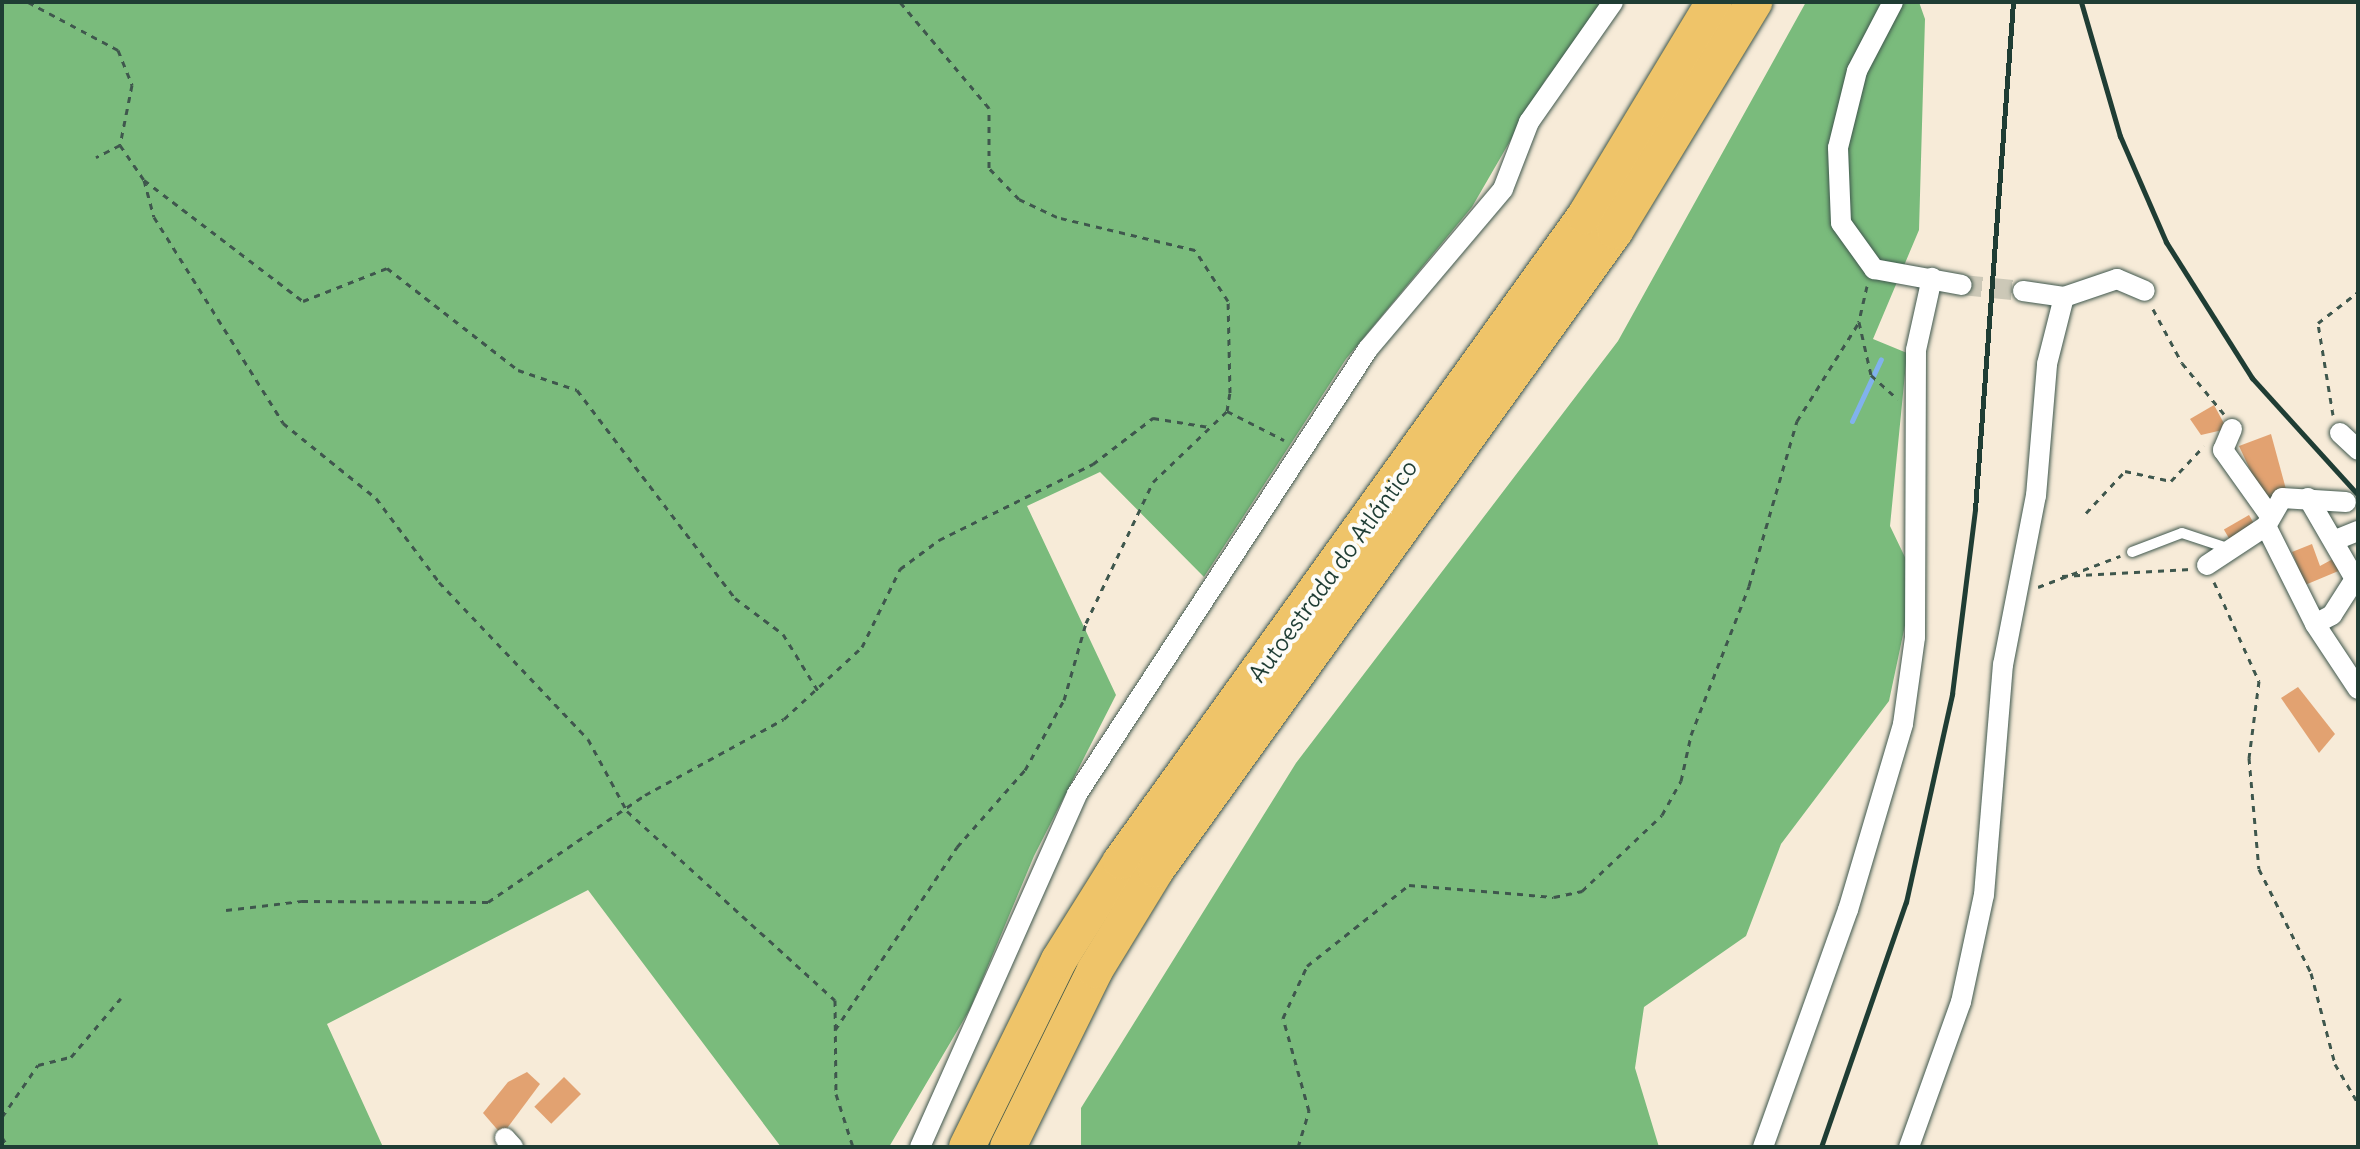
<!DOCTYPE html>
<meta charset="utf-8">
<style>
body{margin:0}
#map{position:relative;width:2360px;height:1149px;overflow:hidden;background:#f7ebd8;font-family:Delius,sans-serif}
div>[style]{position:absolute}
.forest>*{inset:0;background:#7abb7c}
.stream>*{height:5px;margin:-2.5px;padding:0 2.5px;transform-origin:2.5px;border-radius:2.5px;background:#81b2ed}
.building>*{inset:0;background:#e2a271;transform-origin:0 0}
.street-tunnel>*{height:20px;margin-top:-10px;transform-origin:0;background:repeating-linear-gradient(90deg,#ccc8b7 0 20px,transparent 0 30px)}
.path>*{height:3px;margin-top:-1.5px;transform-origin:0;background:repeating-linear-gradient(90deg,#3f574d 0 6px,transparent 0 12px)}
.roads{filter:drop-shadow(0 0 2px #3f574d) drop-shadow(0 0 2px #3f574d)}
.lane>*{height:10px;margin:-5px;padding:0 5px;transform-origin:5px;border-radius:5px;background:#fff}
.street>*{height:20px;margin:-10px;padding:0 10px;transform-origin:10px;border-radius:10px;background:#fff}
.highway>*{height:36px;margin:-18px;padding:0 18px;transform-origin:18px;border-radius:18px;background:#efc469}
.rail>*{height:5px;margin:-2.5px;padding:0 2.5px;transform-origin:2.5px;border-radius:2.5px;background:#1f3d34}
span{translate:-50% -50%;white-space:nowrap;text-align:center;line-height:1.15;-webkit-text-stroke:8px #fdfcf7;paint-order:stroke}
.street-label{font-size:24px;color:#1f3d34}
.frame{position:absolute;inset:0;border:4px solid #1f3d34;pointer-events:none}
</style>
<div id="map">
<div class="forest">
<div style="clip-path:polygon(2px 2px,1609px 2px,1546px 79px,1472px 207px,1346px 359px,1204px 577px,1100px 472px,1027px 506px,1116px 695px,1034px 856px,970px 1009px,889px 1147px,781px 1147px,588px 890px,327px 1024px,383px 1147px,2px 1147px)"></div>
<div style="clip-path:polygon(1806px 2px,1919px 2px,1925px 19px,1919px 230px,1873px 339px,1907px 353px,1890px 526px,1915px 578px,1889px 701px,1781px 844px,1746px 936px,1644px 1007px,1635px 1068px,1659px 1147px,1081px 1147px,1081px 1108px,1296px 763px,1618px 341px)"></div>
</div>
<div class="stream">
<div style="left:1852px;top:421px;width:68px;rotate:-64.9deg"></div>
</div>
<div class="building">
<div style="clip-path:polygon(2214px 405px,2227px 429px,2201px 435px,2190px 419px)"></div>
<div style="clip-path:polygon(2271px 434px,2287px 493px,2266px 504px,2239px 446px)"></div>
<div style="left:2249px;top:515px;width:14px;height:29px;rotate:60deg"></div>
<div style="clip-path:polygon(2312px 544px,2320px 566px,2342px 554px,2348px 567px,2305px 585px,2292px 552px)"></div>
<div style="clip-path:polygon(2298px 687px,2335px 734px,2319px 753px,2281px 698px)"></div>
<div style="clip-path:polygon(527px 1072px,540px 1084px,502px 1135px,483px 1113px,508px 1082px)"></div>
<div style="left:564px;top:1077px;width:24px;height:42px;rotate:45deg"></div>
</div>
<div class="street-tunnel">
<div style="left:1962px;top:285px;width:61px;rotate:5.6deg"></div>
</div>
<div class="path">
<div style="left:28px;top:2px;width:102px;rotate:28.1deg"></div>
<div style="left:118px;top:50px;width:38px;rotate:68deg"></div>
<div style="left:132px;top:85px;width:61px;rotate:101.3deg"></div>
<div style="left:120px;top:145px;width:27px;rotate:153deg"></div>
<div style="left:120px;top:145px;width:42px;rotate:55.6deg"></div>
<div style="left:144px;top:180px;width:200px;rotate:37.3deg"></div>
<div style="left:303px;top:301px;width:90px;rotate:-21.4deg"></div>
<div style="left:387px;top:268px;width:166px;rotate:37.9deg"></div>
<div style="left:518px;top:370px;width:62px;rotate:18.7deg"></div>
<div style="left:577px;top:390px;width:261px;rotate:52.8deg"></div>
<div style="left:735px;top:598px;width:60px;rotate:36.9deg"></div>
<div style="left:783px;top:634px;width:67px;rotate:58.4deg"></div>
<div style="left:144px;top:180px;width:38px;rotate:75deg"></div>
<div style="left:154px;top:217px;width:243px;rotate:57.9deg"></div>
<div style="left:283px;top:423px;width:119px;rotate:38.9deg"></div>
<div style="left:376px;top:498px;width:105px;rotate:53.1deg"></div>
<div style="left:439px;top:582px;width:216px;rotate:46.5deg"></div>
<div style="left:588px;top:739px;width:82px;rotate:61.6deg"></div>
<div style="left:627px;top:811px;width:281px;rotate:42.3deg"></div>
<div style="left:835px;top:1000px;width:94px;rotate:89.4deg"></div>
<div style="left:836px;top:1094px;width:56px;rotate:72.2deg"></div>
<div style="left:1867px;top:286px;width:37px;rotate:103deg"></div>
<div style="left:1859px;top:322px;width:54px;rotate:77.2deg"></div>
<div style="left:1871px;top:375px;width:36px;rotate:42deg"></div>
<div style="left:2153px;top:309px;width:61px;rotate:61.8deg"></div>
<div style="left:2182px;top:363px;width:66px;rotate:50.5deg"></div>
<div style="left:1227px;top:411px;width:64px;rotate:27deg"></div>
<div style="left:2333px;top:415px;width:93px;rotate:-99.3deg"></div>
<div style="left:2318px;top:323px;width:51px;rotate:-37.8deg"></div>
<div style="left:2086px;top:513px;width:57px;rotate:-47.1deg"></div>
<div style="left:2125px;top:471px;width:47px;rotate:12.3deg"></div>
<div style="left:2171px;top:481px;width:48px;rotate:-46.7deg"></div>
<div style="left:2062px;top:576px;width:129px;rotate:-3.1deg"></div>
<div style="left:2214px;top:582px;width:109px;rotate:65.6deg"></div>
<div style="left:2259px;top:681px;width:78px;rotate:97.4deg"></div>
<div style="left:2249px;top:758px;width:111px;rotate:84.9deg"></div>
<div style="left:2259px;top:869px;width:116px;rotate:63.4deg"></div>
<div style="left:2311px;top:973px;width:94px;rotate:75.2deg"></div>
<div style="left:2335px;top:1064px;width:45px;rotate:59.5deg"></div>
<div style="left:2038px;top:587px;width:88px;rotate:-20.7deg"></div>
<div style="left:226px;top:910px;width:77px;rotate:-6.8deg"></div>
<div style="left:302px;top:901px;width:186px;rotate:0.3deg"></div>
<div style="left:488px;top:902px;width:190px;rotate:-34.3deg"></div>
<div style="left:645px;top:795px;width:158px;rotate:-28.7deg"></div>
<div style="left:784px;top:719px;width:106px;rotate:-42.7deg"></div>
<div style="left:862px;top:647px;width:87px;rotate:-64deg"></div>
<div style="left:900px;top:569px;width:49px;rotate:-36.6deg"></div>
<div style="left:939px;top:540px;width:172px;rotate:-26.3deg"></div>
<div style="left:1093px;top:464px;width:76px;rotate:-37.5deg"></div>
<div style="left:1153px;top:418px;width:57px;rotate:9.1deg"></div>
<div style="left:835px;top:1030px;width:220px;rotate:-56.3deg"></div>
<div style="left:957px;top:847px;width:103px;rotate:-48.6deg"></div>
<div style="left:1025px;top:770px;width:80px;rotate:-60.9deg"></div>
<div style="left:1064px;top:700px;width:80px;rotate:-74.1deg"></div>
<div style="left:1086px;top:623px;width:156px;rotate:-64.6deg"></div>
<div style="left:1153px;top:482px;width:103px;rotate:-43.8deg"></div>
<div style="left:1227px;top:411px;width:18px;rotate:-81deg"></div>
<div style="left:1230px;top:393px;width:92px;rotate:-91.2deg"></div>
<div style="left:1228px;top:301px;width:61px;rotate:-122.9deg"></div>
<div style="left:1195px;top:250px;width:142px;rotate:-166.6deg"></div>
<div style="left:1057px;top:217px;width:42px;rotate:-154.7deg"></div>
<div style="left:1019px;top:199px;width:43px;rotate:-134.1deg"></div>
<div style="left:989px;top:168px;width:60px;rotate:-90deg"></div>
<div style="left:989px;top:108px;width:138px;rotate:-130deg"></div>
<div style="left:2px;top:1117px;width:63px;rotate:-55.3deg"></div>
<div style="left:38px;top:1065px;width:34px;rotate:-14deg"></div>
<div style="left:71px;top:1057px;width:77px;rotate:-49.7deg"></div>
<div style="left:2px;top:1137px;width:12px;rotate:59deg"></div>
<div style="left:1298px;top:1147px;width:38px;rotate:-73deg"></div>
<div style="left:1309px;top:1111px;width:97px;rotate:-105.6deg"></div>
<div style="left:1283px;top:1018px;width:57px;rotate:-65.2deg"></div>
<div style="left:1307px;top:966px;width:130px;rotate:-38.5deg"></div>
<div style="left:1409px;top:885px;width:145px;rotate:4.7deg"></div>
<div style="left:1554px;top:897px;width:29px;rotate:-12deg"></div>
<div style="left:1582px;top:891px;width:110px;rotate:-43.5deg"></div>
<div style="left:1662px;top:815px;width:39px;rotate:-61deg"></div>
<div style="left:1681px;top:781px;width:47px;rotate:-77.7deg"></div>
<div style="left:1691px;top:735px;width:160px;rotate:-68.7deg"></div>
<div style="left:1749px;top:586px;width:172px;rotate:-73.8deg"></div>
<div style="left:1797px;top:421px;width:117px;rotate:-57.9deg"></div>
</div>
<div class="roads">
<div class="lane">
<div style="left:2132px;top:552px;width:53px;rotate:-20.8deg"></div>
<div style="left:2182px;top:533px;width:47px;rotate:18.4deg"></div>
</div>
<div class="street">
<div style="left:1893px;top:2px;width:78px;rotate:117.6deg"></div>
<div style="left:1857px;top:71px;width:79px;rotate:103.9deg"></div>
<div style="left:1838px;top:148px;width:75px;rotate:87.7deg"></div>
<div style="left:1841px;top:223px;width:57px;rotate:54.3deg"></div>
<div style="left:1874px;top:269px;width:89px;rotate:10.3deg"></div>
<div style="left:2023px;top:291px;width:41px;rotate:8.3deg"></div>
<div style="left:2064px;top:297px;width:56px;rotate:-18.8deg"></div>
<div style="left:2117px;top:279px;width:30px;rotate:23deg"></div>
<div style="left:2232px;top:429px;width:23px;rotate:113deg"></div>
<div style="left:2223px;top:450px;width:77px;rotate:54.5deg"></div>
<div style="left:2340px;top:433px;width:25px;rotate:43deg"></div>
<div style="left:2308px;top:498px;width:94px;rotate:59.9deg"></div>
<div style="left:2355px;top:579px;width:43px;rotate:122.6deg"></div>
<div style="left:2332px;top:615px;width:19px;rotate:152deg"></div>
<div style="left:2266px;top:526px;width:110px;rotate:63.4deg"></div>
<div style="left:2315px;top:624px;width:78px;rotate:56.5deg"></div>
<div style="left:2338px;top:539px;width:22px;rotate:-22deg"></div>
<div style="left:2207px;top:565px;width:71px;rotate:-33.5deg"></div>
<div style="left:2266px;top:526px;width:32px;rotate:-60deg"></div>
<div style="left:2282px;top:498px;width:64px;rotate:3.6deg"></div>
<div style="left:505px;top:1138px;width:12px;rotate:48deg"></div>
<div style="left:920px;top:1147px;width:386px;rotate:-66deg"></div>
<div style="left:1077px;top:794px;width:532px;rotate:-56.82deg"></div>
<div style="left:1368px;top:349px;width:209px;rotate:-49.8deg"></div>
<div style="left:1503px;top:189px;width:72px;rotate:-68.8deg"></div>
<div style="left:1529px;top:122px;width:146px;rotate:-55deg"></div>
<div style="left:1763px;top:1147px;width:252px;rotate:-70.3deg"></div>
<div style="left:1848px;top:910px;width:194px;rotate:-73.5deg"></div>
<div style="left:1903px;top:724px;width:88px;rotate:-82.1deg"></div>
<div style="left:1915px;top:637px;width:287px;rotate:-89.8deg"></div>
<div style="left:1916px;top:350px;width:74px;rotate:-77.5deg"></div>
<div style="left:1909px;top:1147px;width:154px;rotate:-70.3deg"></div>
<div style="left:1961px;top:1002px;width:109px;rotate:-77.9deg"></div>
<div style="left:1984px;top:895px;width:231px;rotate:-85.3deg"></div>
<div style="left:2003px;top:665px;width:172px;rotate:-79deg"></div>
<div style="left:2036px;top:496px;width:132px;rotate:-85.2deg"></div>
<div style="left:2047px;top:364px;width:69px;rotate:-75.8deg"></div>
</div>
<div class="highway">
<div style="left:967px;top:1147px;width:208px;rotate:-63.8deg"></div>
<div style="left:1059px;top:960px;width:117px;rotate:-57.9deg"></div>
<div style="left:1121px;top:861px;width:795px;rotate:-54.27deg"></div>
<div style="left:1585px;top:216px;width:250px;rotate:-58.9deg"></div>
<div style="left:1008px;top:1147px;width:197px;rotate:-63.8deg"></div>
<div style="left:1095px;top:970px;width:117px;rotate:-58.6deg"></div>
<div style="left:1156px;top:870px;width:787px;rotate:-54.31deg"></div>
<div style="left:1615px;top:231px;width:268px;rotate:-58.7deg"></div>
</div>
</div>
<div class="rail">
<div style="left:2081px;top:2px;width:140px;rotate:73.8deg"></div>
<div style="left:2120px;top:136px;width:116px;rotate:66.5deg"></div>
<div style="left:2166px;top:242px;width:161px;rotate:57.7deg"></div>
<div style="left:2252px;top:378px;width:158px;rotate:47.8deg"></div>
<div style="left:1821px;top:1147px;width:259px;rotate:-70.9deg"></div>
<div style="left:1906px;top:902px;width:213px;rotate:-77.5deg"></div>
<div style="left:1952px;top:694px;width:186px;rotate:-82.9deg"></div>
<div style="left:1975px;top:509px;width:508px;rotate:-85.71deg"></div>
</div>
<div class="street-label">
<span style="left:1333px;top:571px;rotate:-54deg">Autoestrada do Atlántico</span>
</div>
<div class="frame"></div>
</div>
